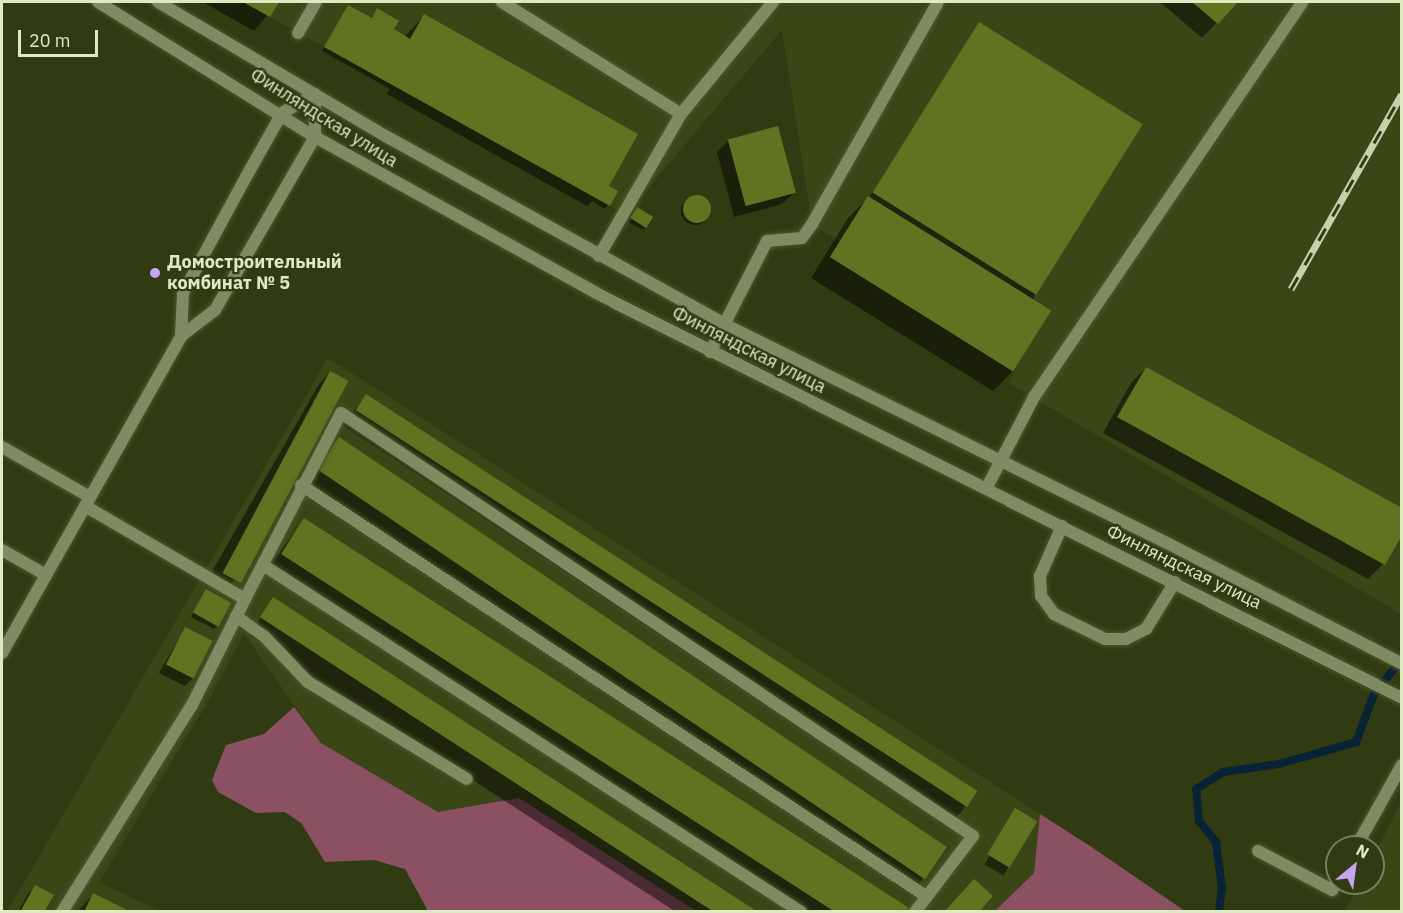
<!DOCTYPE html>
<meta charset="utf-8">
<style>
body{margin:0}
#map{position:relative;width:1403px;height:913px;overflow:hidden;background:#313b11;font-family:"IBM Plex Sans",sans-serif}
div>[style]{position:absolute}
.built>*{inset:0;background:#3b4617}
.forest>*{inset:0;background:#8b5162}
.shadow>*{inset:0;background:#0007;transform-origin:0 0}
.round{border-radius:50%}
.stream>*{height:8px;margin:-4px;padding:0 4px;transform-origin:4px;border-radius:4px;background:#072335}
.building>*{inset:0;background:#617321;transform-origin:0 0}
.roads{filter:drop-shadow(0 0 2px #4d572d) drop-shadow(0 0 2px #4d572d)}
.service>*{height:12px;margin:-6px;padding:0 6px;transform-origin:6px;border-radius:6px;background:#7f8b60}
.minor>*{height:12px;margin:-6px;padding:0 6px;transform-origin:6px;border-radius:6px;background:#7f8b60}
.tertiary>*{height:12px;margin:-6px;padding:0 6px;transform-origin:6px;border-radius:6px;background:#7f8b60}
.rail>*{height:7px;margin-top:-3.5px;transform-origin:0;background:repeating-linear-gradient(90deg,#313b11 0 14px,#c6d2aa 0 28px);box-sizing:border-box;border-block:2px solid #c6d2aa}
.dots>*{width:16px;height:16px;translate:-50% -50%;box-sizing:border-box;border:3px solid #313b11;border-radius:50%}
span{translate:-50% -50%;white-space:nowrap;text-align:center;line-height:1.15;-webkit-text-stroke:4.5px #313b11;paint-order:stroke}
.street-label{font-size:18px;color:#deeac2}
.poi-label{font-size:18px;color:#deeac2;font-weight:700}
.left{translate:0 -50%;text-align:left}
.frame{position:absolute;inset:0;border:3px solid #deeac2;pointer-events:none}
.north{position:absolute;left:1325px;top:835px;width:60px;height:60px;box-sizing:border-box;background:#313b11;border:2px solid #768158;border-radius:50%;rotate:29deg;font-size:16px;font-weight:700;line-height:24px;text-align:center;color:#deeac2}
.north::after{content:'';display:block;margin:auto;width:21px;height:27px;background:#c3a7f2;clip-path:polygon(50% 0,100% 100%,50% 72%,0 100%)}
.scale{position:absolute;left:18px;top:30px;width:80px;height:27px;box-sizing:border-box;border:3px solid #deeac2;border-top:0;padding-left:8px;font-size:18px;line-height:21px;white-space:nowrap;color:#deeac2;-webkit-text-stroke:4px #313b11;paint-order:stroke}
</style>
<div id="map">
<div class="built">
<div style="clip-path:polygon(243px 2px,1401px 2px,1401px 614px,1009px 383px,1022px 357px,812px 224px,782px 30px,626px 214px)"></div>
<div style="clip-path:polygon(328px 358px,1040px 814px,1034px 873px,995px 911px,696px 911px,519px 798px,438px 812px,321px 743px,244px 634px,207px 704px,99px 882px,159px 911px,7px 912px)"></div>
<div style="clip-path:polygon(1401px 802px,1401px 911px,1345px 911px,1360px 883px,1373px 883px,1373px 858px)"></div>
</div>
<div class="forest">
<div style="clip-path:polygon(294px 707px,321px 743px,438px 812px,519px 798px,696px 911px,424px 911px,427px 909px,405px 869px,374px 860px,325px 862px,302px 824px,285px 812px,256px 813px,218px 792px,212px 780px,226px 745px,264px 734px)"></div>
<div style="clip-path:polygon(1040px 814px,1090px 846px,1185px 911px,995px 911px,1034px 873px)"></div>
</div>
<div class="shadow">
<div style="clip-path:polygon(203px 2px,278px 2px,254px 31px)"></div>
<div style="clip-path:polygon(1160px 2px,1236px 2px,1202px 38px)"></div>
<div style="clip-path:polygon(348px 7px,371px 19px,377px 10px,392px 30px,404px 37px,424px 16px,616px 192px,608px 205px,605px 209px,592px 201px,587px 206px,387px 94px,390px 89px,322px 51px)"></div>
<div style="clip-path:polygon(979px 24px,1035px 294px,1013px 371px,993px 391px,811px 278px,848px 218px,870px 196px)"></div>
<div style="clip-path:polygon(777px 128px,794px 193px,782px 204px,734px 217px,717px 152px,728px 141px)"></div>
<div class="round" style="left:681px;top:197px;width:28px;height:28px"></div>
<div style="clip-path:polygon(633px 213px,646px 227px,643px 230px,628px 222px)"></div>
<div style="clip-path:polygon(1146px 368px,1402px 531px,1383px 564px,1368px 579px,1103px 433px,1131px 383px)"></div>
<div style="clip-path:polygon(330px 372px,234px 580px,223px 592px,206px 582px,319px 384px)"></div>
<div style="clip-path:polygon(366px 396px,972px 796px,962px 811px,948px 826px,342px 425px)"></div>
<div style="clip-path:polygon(339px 439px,924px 878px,909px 892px,303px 485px)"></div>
<div style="clip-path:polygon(305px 519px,905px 912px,797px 912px,267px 569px)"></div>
<div style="clip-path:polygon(206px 591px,218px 625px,214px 629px,191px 617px)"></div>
<div style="left:273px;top:599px;width:576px;height:43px;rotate:33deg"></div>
<div style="clip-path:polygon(185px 629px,193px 678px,185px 686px,159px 673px)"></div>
<div style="left:1016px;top:810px;width:22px;height:63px;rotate:30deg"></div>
<div style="clip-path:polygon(35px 887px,43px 912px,18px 912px,28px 894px)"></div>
<div style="clip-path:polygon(93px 895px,128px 912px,77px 912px)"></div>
</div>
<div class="stream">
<div style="left:1219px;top:912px;width:24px;rotate:-83deg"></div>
<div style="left:1222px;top:888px;width:46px;rotate:-97.4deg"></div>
<div style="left:1216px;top:842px;width:27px;rotate:-129deg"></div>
<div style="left:1199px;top:821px;width:32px;rotate:-95deg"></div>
<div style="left:1196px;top:789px;width:32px;rotate:-32deg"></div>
<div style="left:1223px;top:772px;width:57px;rotate:-8.1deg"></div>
<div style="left:1279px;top:764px;width:80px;rotate:-15.9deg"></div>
<div style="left:1356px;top:742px;width:51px;rotate:-69.4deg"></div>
<div style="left:1374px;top:694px;width:43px;rotate:-51.5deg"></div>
</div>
<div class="building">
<div style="clip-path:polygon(243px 2px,279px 2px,270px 17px)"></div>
<div style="clip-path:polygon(1192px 2px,1238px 2px,1218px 24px)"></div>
<div style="clip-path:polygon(348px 5px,372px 18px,377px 8px,399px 21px,394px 29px,410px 39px,424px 14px,638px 134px,609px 186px,618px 191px,610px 206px,324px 47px)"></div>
<div style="left:979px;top:22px;width:193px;height:201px;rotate:32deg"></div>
<div style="left:778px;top:126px;width:69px;height:52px;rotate:75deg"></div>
<div class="round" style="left:683px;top:195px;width:28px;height:28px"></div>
<div style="left:868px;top:196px;width:216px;height:72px;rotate:32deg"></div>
<div style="left:637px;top:207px;width:19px;height:13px;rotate:32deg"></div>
<div style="clip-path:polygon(1146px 367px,1402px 508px,1402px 535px,1385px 565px,1117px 417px)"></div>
<div style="left:330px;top:371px;width:21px;height:229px;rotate:28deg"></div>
<div style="left:366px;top:394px;width:729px;height:19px;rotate:33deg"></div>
<div style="left:339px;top:437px;width:733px;height:39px;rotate:34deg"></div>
<div style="clip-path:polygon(304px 518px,909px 908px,907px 912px,835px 912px,281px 554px)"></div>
<div style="left:206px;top:589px;width:29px;height:27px;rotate:29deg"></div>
<div style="left:273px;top:597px;width:580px;height:24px;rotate:33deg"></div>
<div style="left:185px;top:627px;width:31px;height:42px;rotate:27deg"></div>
<div style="left:1015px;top:808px;width:26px;height:54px;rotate:31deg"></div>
<div style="clip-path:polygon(974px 879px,993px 896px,979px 912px,944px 912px)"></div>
<div style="clip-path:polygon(35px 885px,54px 895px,44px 912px,20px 912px)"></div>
<div style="clip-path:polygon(93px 893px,131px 912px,84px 912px)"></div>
</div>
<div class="roads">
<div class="service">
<div style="left:502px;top:2px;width:211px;rotate:32deg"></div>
<div style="left:298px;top:33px;width:36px;rotate:-60deg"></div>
<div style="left:599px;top:256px;width:164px;rotate:-60deg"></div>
<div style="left:681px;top:114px;width:145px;rotate:-50.6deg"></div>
<div style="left:710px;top:352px;width:125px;rotate:-62.8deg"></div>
<div style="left:767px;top:241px;width:35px;rotate:-5deg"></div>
<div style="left:802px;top:238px;width:17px;rotate:-54deg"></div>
<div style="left:812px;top:224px;width:255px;rotate:-60.4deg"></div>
<div style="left:2px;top:447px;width:101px;rotate:29.6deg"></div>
<div style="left:301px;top:485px;width:748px;rotate:33.33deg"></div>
<div style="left:986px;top:489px;width:104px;rotate:-62.4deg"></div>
<div style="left:1034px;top:397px;width:477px;rotate:-55.8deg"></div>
<div style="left:85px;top:506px;width:185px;rotate:30.2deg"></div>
<div style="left:245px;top:599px;width:209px;rotate:-62.7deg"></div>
<div style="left:341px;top:413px;width:760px;rotate:33.79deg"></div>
<div style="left:973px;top:836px;width:96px;rotate:127.3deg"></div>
<div style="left:1062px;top:526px;width:55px;rotate:113.7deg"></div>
<div style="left:1040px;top:576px;width:20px;rotate:87deg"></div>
<div style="left:1041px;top:596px;width:22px;rotate:54deg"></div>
<div style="left:1054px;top:614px;width:57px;rotate:26.1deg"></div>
<div style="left:1105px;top:639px;width:21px"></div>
<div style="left:1126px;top:639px;width:22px;rotate:-27deg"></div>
<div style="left:1146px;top:629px;width:55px;rotate:-58.3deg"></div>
<div style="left:2px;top:550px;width:51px;rotate:29.6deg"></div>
<div style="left:263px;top:565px;width:640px;rotate:32.82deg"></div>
<div style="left:236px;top:616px;width:34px;rotate:36deg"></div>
<div style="left:264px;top:636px;width:64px;rotate:46.3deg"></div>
<div style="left:308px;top:682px;width:186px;rotate:31.4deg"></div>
<div style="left:1356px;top:847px;width:94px;rotate:-60.7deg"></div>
<div style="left:1258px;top:851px;width:84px;rotate:27.8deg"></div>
<div style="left:1332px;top:890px;width:9px;rotate:-58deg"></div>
<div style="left:62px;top:912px;width:244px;rotate:-57.9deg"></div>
<div style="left:192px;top:705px;width:119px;rotate:-63.4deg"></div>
</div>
<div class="minor">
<div style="left:181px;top:336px;width:43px;rotate:-87.3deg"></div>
<div style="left:183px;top:293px;width:132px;rotate:-61.5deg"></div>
<div style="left:246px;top:177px;width:73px;rotate:-60.6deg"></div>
<div style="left:282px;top:113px;width:38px;rotate:-30deg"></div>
<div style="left:2px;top:653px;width:364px;rotate:-60.5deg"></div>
<div style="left:181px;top:336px;width:43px;rotate:-37.4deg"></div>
<div style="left:215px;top:310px;width:200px;rotate:-60deg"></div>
<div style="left:315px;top:137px;width:43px;rotate:-90deg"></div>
</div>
<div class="tertiary">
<div style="left:98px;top:2px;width:256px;rotate:31.9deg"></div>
<div style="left:315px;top:137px;width:321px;rotate:29deg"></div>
<div style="left:596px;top:293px;width:902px;rotate:26.68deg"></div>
<div style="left:158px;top:2px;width:268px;rotate:30.5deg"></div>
<div style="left:389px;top:138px;width:383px;rotate:29deg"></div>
<div style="left:724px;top:324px;width:494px;rotate:26.3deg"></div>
<div style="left:1167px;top:543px;width:264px;rotate:27.2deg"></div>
</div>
</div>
<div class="rail">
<div style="left:1291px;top:289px;width:224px;rotate:-60.4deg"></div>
</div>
<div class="dots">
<div style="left:155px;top:273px;background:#c3a7f2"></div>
</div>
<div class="street-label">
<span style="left:324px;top:118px;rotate:32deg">Финляндская улица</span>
<span style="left:749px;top:350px;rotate:27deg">Финляндская улица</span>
<span style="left:1184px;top:567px;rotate:26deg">Финляндская улица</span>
</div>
<div class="poi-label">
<span class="left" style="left:167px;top:273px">Домостроительный<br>комбинат № 5</span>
</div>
<div class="frame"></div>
<div class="north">N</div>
<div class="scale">20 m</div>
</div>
